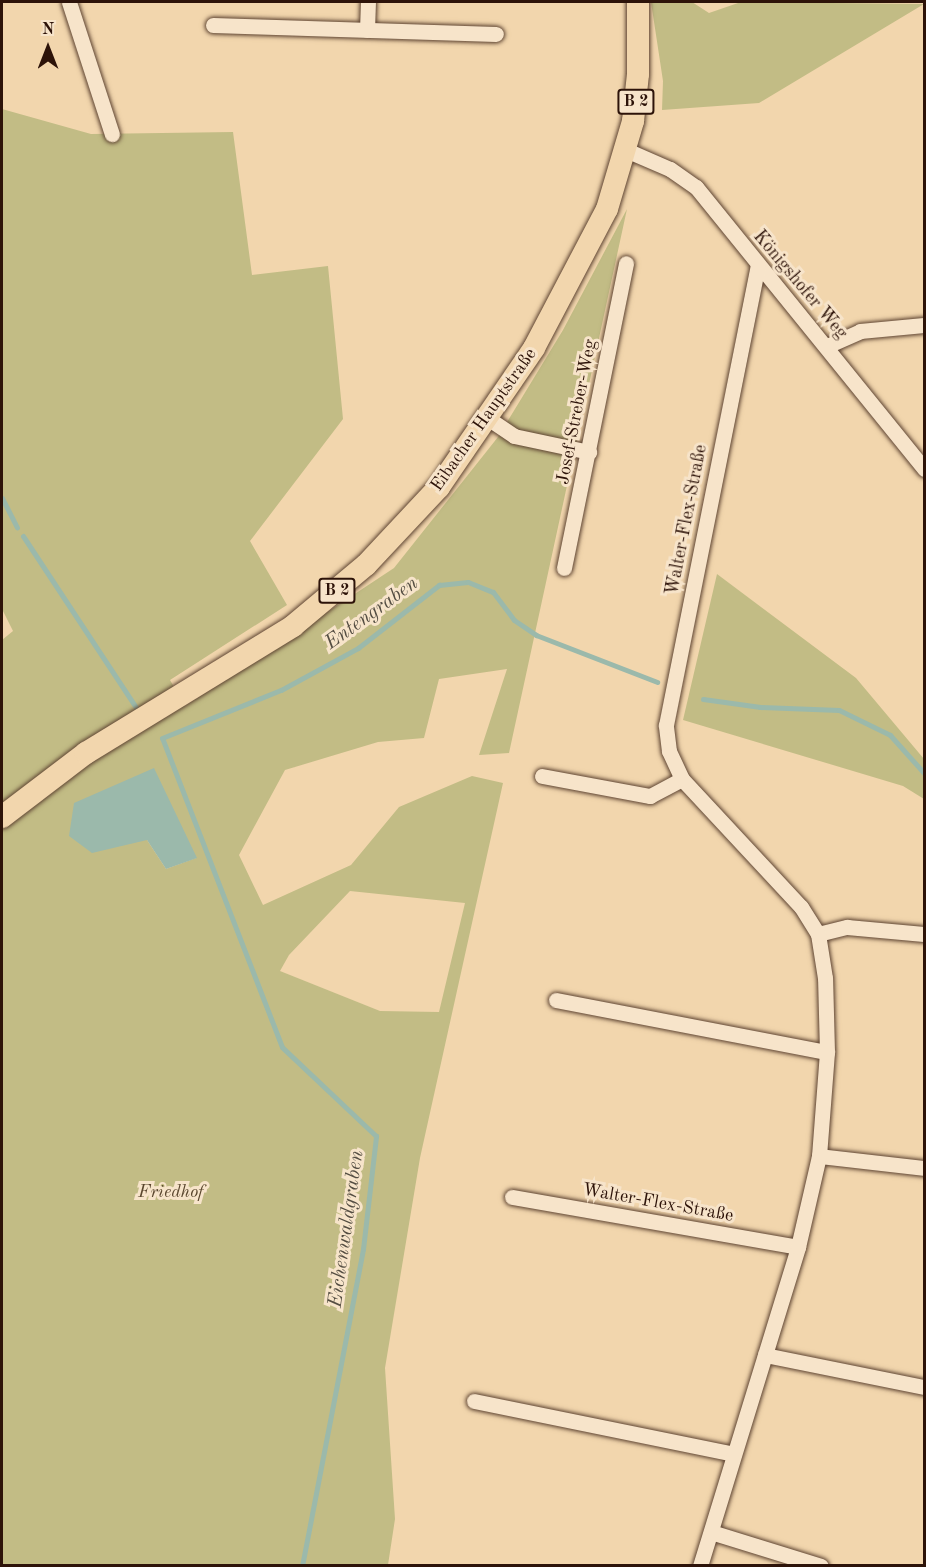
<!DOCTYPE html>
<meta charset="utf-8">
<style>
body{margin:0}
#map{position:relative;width:926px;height:1567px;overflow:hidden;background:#f2d6ad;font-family:"Old Standard TT",serif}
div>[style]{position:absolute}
.green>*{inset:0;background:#c2bc85}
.water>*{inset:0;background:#9bb9ab}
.stream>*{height:5px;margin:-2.5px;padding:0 2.5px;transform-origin:2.5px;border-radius:2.5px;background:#9bb9ab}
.roads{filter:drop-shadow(0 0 2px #5e4432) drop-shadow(0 0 2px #5e4432)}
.minor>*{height:15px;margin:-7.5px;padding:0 7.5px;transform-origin:7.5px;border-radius:7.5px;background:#f7e4ca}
.primary>*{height:22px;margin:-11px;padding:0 11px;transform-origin:11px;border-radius:11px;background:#f2d6ad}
span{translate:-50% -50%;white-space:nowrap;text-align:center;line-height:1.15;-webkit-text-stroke:6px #f7e4ca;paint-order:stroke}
.shield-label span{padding:2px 4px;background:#f7e4ca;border:2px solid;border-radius:4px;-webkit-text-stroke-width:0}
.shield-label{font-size:16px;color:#2d1309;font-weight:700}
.street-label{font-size:18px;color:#2d1309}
.park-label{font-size:18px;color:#5a462e;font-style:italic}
.water-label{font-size:20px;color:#544d42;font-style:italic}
.frame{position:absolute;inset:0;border:3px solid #2d1309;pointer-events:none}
.north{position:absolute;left:18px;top:18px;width:60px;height:60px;-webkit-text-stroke:4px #f7e4ca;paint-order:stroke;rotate:0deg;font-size:16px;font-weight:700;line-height:24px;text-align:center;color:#2d1309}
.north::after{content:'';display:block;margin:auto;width:21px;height:27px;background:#2d1309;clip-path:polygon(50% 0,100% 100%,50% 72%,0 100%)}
</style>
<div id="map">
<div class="green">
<div style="clip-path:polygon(651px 2px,692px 2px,709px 13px,741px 2px,924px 4px,759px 103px,662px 110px,663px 81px)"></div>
<div style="clip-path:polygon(evenodd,2px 109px,91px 134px,233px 132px,252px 275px,328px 266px,343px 419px,250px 541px,287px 605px,170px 680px,185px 706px,394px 568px,498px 437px,563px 330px,627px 209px,509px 753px,479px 755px,507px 669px,439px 679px,424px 738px,378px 742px,285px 770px,239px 855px,263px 905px,351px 865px,399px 807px,472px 776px,503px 783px,420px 1158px,385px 1368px,395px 1519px,388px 1565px,2px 1565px,2px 640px,13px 631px,2px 609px,2px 109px,147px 840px,196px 858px,166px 869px,147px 840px,2px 109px,350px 891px,465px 903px,439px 1012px,380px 1011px,280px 971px,289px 955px,350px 891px)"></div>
<div style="clip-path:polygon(717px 574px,856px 678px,924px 759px,924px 799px,903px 786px,683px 720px)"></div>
</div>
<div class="water">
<div style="clip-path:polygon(154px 768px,197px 858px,166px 869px,147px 840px,92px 853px,69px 836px,74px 803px)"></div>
</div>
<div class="stream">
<div style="left:2px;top:498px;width:33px;rotate:63deg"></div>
<div style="left:23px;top:536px;width:207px;rotate:56.6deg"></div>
<div style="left:703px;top:699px;width:58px;rotate:8deg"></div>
<div style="left:760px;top:707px;width:79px;rotate:2.2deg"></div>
<div style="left:839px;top:710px;width:57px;rotate:26.1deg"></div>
<div style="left:890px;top:735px;width:51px;rotate:48.2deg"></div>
<div style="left:302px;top:1566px;width:323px;rotate:-79.1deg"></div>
<div style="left:363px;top:1249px;width:114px;rotate:-83.4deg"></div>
<div style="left:376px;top:1136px;width:129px;rotate:-136.6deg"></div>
<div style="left:282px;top:1047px;width:331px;rotate:-111.2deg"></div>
<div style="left:162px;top:738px;width:128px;rotate:-22deg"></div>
<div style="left:281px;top:690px;width:88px;rotate:-28.6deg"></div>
<div style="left:358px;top:648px;width:103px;rotate:-37.9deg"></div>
<div style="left:439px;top:585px;width:29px;rotate:-6deg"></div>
<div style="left:468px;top:582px;width:27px;rotate:22deg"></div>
<div style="left:493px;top:592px;width:35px;rotate:53deg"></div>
<div style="left:514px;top:620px;width:27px;rotate:34deg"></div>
<div style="left:536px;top:635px;width:130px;rotate:21.2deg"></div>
</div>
<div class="roads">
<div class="minor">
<div style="left:69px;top:2px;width:139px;rotate:72deg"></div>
<div style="left:213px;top:25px;width:283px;rotate:1.8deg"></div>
<div style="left:367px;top:30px;width:28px;rotate:-88deg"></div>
<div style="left:626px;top:150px;width:48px;rotate:23.4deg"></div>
<div style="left:670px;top:169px;width:32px;rotate:35deg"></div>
<div style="left:696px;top:187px;width:363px;rotate:51deg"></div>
<div style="left:827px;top:346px;width:36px;rotate:-24deg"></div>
<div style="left:860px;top:331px;width:64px;rotate:-5.4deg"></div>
<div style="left:489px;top:419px;width:30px;rotate:34deg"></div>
<div style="left:514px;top:436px;width:77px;rotate:12deg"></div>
<div style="left:564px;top:568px;width:311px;rotate:-78.5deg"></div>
<div style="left:542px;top:776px;width:110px;rotate:10.5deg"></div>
<div style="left:650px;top:796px;width:36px;rotate:-28deg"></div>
<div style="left:818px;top:934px;width:30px;rotate:-14deg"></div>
<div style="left:847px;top:927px;width:77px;rotate:5.2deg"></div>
<div style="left:556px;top:1000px;width:276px;rotate:10.9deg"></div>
<div style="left:819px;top:1156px;width:106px;rotate:6.5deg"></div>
<div style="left:512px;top:1197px;width:290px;rotate:9.9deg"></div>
<div style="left:765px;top:1355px;width:162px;rotate:11.4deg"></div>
<div style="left:474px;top:1401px;width:265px;rotate:11.5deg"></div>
<div style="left:711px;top:1532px;width:115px;rotate:17.2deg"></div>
<div style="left:700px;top:1566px;width:334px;rotate:-72.9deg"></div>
<div style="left:798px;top:1247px;width:93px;rotate:-77deg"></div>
<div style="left:819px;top:1156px;width:104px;rotate:-85.6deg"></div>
<div style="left:827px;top:1052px;width:74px;rotate:-91.5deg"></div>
<div style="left:825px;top:978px;width:45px;rotate:-99deg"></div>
<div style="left:818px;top:934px;width:32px;rotate:-122deg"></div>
<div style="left:801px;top:907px;width:175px;rotate:-132.9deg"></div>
<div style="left:682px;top:779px;width:31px;rotate:-115deg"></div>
<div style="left:669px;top:751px;width:26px;rotate:-97deg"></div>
<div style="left:666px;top:725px;width:468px;rotate:-78.7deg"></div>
</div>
<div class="primary">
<div style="left:2px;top:817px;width:106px;rotate:-37.3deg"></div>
<div style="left:86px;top:753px;width:243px;rotate:-31.5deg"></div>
<div style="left:293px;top:626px;width:95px;rotate:-39.9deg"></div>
<div style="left:366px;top:565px;width:107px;rotate:-46.9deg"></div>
<div style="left:439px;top:487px;width:168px;rotate:-55.6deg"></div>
<div style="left:534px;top:348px;width:157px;rotate:-62.3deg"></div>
<div style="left:607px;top:209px;width:92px;rotate:-73.5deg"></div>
<div style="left:633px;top:121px;width:47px;rotate:-83.9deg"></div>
<div style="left:638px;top:74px;width:72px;rotate:-90deg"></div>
</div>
</div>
<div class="shield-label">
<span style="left:636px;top:102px">B 2</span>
<span style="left:337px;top:591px">B 2</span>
</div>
<div class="street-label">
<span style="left:800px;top:285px;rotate:50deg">Königshofer Weg</span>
<span style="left:577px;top:412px;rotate:-79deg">Josef-Streber-Weg</span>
<span style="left:484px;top:420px;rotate:-55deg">Eibacher Hauptstraße</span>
<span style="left:687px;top:520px;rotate:-79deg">Walter-Flex-Straße</span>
<span style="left:658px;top:1203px;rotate:10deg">Walter-Flex-Straße</span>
</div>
<div class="park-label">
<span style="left:171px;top:1192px">Friedhof</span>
</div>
<div class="water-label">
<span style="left:372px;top:614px;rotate:-36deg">Entengraben</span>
<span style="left:347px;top:1229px;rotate:-82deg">Eichenwaldgraben</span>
</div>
<div class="frame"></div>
<div class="north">N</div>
</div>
